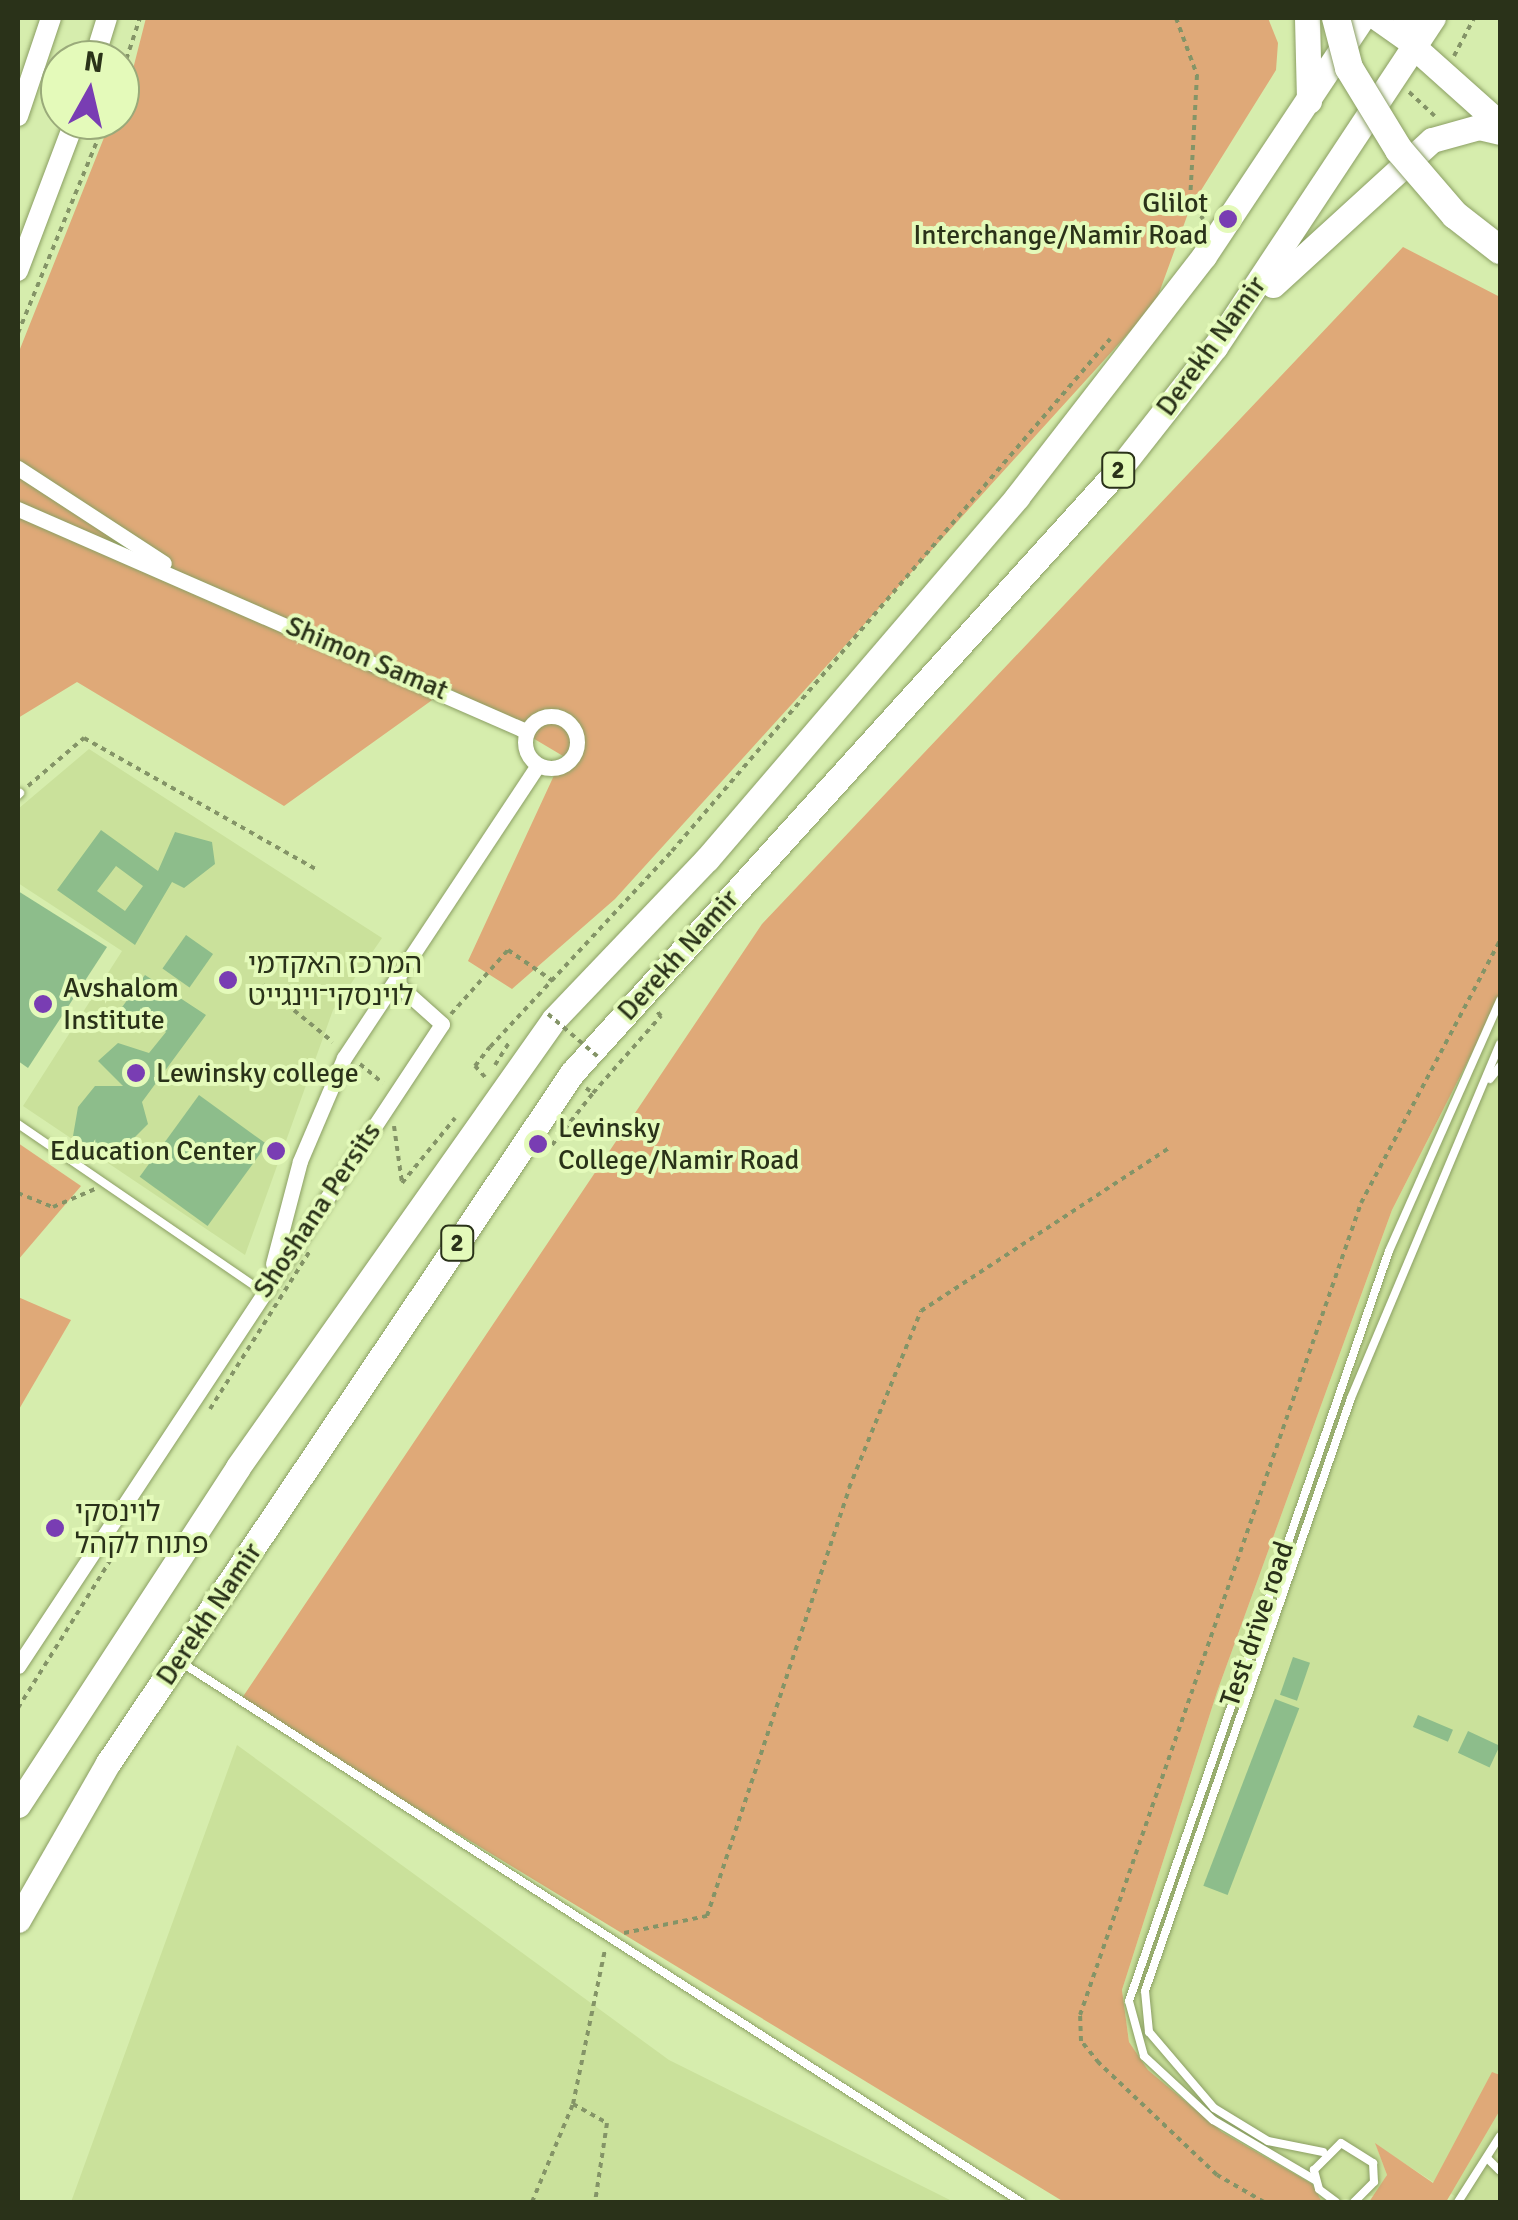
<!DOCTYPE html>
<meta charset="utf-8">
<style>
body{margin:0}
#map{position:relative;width:1518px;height:2220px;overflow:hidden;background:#d6edad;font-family:Signika,"Noto Sans Hebrew",sans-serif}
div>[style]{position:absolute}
.built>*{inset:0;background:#cae19b}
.green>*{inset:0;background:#dfa978}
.building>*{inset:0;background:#8dbd8b;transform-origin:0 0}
.path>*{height:4px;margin-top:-2px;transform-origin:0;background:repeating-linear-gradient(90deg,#849467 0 5px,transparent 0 10px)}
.roads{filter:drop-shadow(0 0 2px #8b9f63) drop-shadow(0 0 2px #8b9f63)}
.service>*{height:8px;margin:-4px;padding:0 4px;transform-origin:4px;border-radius:4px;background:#fff}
.minor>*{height:15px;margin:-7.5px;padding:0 7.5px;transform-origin:7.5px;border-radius:7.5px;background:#fff}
.minor>.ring{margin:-7.5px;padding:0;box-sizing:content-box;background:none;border:15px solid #fff;border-radius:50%}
.tertiary>*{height:20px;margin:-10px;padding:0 10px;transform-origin:10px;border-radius:10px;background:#fff}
.trunk>*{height:25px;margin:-12.5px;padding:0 12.5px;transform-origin:12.5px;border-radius:12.5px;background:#fff}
.path-bridge>*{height:4px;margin-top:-2px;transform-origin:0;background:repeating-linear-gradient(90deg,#849467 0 5px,transparent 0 10px)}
.bridges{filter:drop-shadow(0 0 2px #8b9f63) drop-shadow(0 0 2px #8b9f63)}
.motorway-bridge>*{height:28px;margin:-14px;padding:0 14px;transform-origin:14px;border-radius:14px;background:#fff}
.dots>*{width:28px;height:28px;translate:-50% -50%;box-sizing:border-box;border:5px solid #e4faba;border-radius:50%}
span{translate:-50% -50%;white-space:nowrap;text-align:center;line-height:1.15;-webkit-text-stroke:8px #e4faba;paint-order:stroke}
.shield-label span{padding:2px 8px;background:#e4faba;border:2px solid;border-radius:8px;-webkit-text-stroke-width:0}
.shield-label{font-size:25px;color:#2a3219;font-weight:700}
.poi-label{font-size:28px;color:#2a3219}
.right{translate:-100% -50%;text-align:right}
.left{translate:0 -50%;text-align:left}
.street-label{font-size:28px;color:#2a3219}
.frame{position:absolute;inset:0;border:20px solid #2a3219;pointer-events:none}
.north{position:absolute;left:40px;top:40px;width:100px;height:100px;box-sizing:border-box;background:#e4faba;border:2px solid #9aaa7a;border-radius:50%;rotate:8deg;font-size:28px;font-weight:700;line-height:40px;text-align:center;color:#2a3219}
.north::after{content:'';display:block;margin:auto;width:35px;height:45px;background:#793db3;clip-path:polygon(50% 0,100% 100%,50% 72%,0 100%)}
</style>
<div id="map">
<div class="built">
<div style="clip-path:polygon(89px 749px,382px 938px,333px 1010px,245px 1255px,23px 1106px,122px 951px,18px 883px,18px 809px)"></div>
<div style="clip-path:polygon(1500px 998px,1500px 2202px,1464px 2202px,1376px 2145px,1387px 2175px,1379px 2195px,1322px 2202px,1312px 2184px,1222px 2132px,1148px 2070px,1129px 2042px,1122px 1990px,1217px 1692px,1392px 1210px)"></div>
<div style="clip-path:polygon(237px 1745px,669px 2060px,954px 2202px,71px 2202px)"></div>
</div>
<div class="green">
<div style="clip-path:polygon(146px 18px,1268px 18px,1278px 43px,1276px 70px,1190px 208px,1155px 304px,615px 899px,512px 989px,468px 961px,563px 756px,449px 688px,284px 806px,77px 682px,18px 718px,18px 354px,111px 120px,120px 120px)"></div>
<div style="clip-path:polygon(1403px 247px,1500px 297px,1500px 998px,1392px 1210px,1217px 1692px,1122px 1990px,1129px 2042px,1148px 2070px,1222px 2132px,1312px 2184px,1322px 2202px,1064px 2202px,240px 1701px,762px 924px)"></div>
<div style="clip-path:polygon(18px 1143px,81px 1186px,18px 1260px)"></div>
<div style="clip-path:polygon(18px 1297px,71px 1320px,18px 1411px)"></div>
<div style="clip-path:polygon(1492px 2072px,1500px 2075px,1500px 2110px,1446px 2202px,1369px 2202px,1387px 2175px,1375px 2143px,1433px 2183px)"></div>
</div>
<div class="building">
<div style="clip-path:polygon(evenodd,101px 830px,158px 871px,175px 832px,212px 842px,215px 864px,184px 888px,172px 882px,135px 945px,57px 890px,101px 830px,116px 866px,143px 886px,125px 911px,97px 891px,116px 866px)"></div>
<div style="clip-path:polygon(18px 891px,107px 947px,28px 1068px,18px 1061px)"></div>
<div style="left:186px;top:935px;width:33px;height:41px;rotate:35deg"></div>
<div style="clip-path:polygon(145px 975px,206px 1015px,142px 1102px,148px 1124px,123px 1149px,91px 1147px,73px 1136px,78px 1107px,95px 1086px,123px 1086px,98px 1061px,118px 1043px,149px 1053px,166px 1032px,154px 1019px,139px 1028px,115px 1017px)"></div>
<div style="left:199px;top:1095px;width:84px;height:101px;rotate:36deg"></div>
<div style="left:1293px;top:1657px;width:18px;height:40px;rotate:19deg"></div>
<div style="left:1275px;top:1699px;width:26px;height:200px;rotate:21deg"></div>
<div style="left:1418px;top:1715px;width:38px;height:13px;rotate:23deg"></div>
<div style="left:1468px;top:1731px;width:35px;height:24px;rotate:25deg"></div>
</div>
<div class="path">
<div style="left:1176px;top:18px;width:61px;rotate:69.8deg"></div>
<div style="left:1197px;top:75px;width:124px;rotate:93.2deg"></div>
<div style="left:1190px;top:199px;width:24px;rotate:57deg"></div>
<div style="left:1454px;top:56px;width:43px;rotate:-62.2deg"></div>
<div style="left:120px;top:78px;width:63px;rotate:-71.6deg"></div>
<div style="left:1409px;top:92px;width:35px;rotate:43deg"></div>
<div style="left:18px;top:333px;width:230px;rotate:-67.6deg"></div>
<div style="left:28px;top:786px;width:74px;rotate:-40.6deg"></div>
<div style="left:84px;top:738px;width:266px;rotate:29.5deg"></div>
<div style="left:263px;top:985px;width:90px;rotate:39.2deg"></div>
<div style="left:451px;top:1014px;width:86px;rotate:-48.3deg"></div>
<div style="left:508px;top:950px;width:55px;rotate:34.6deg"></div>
<div style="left:360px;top:1064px;width:30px;rotate:40deg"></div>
<div style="left:495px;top:1065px;width:26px;rotate:-58deg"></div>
<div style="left:485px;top:1077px;width:15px;rotate:-132deg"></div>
<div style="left:475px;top:1066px;width:24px;rotate:-52deg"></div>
<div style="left:490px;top:1047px;width:267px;rotate:-47.1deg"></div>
<div style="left:672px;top:851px;width:674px;rotate:-49.45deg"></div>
<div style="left:586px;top:1088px;width:9px;rotate:36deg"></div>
<div style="left:593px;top:1093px;width:103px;rotate:-48.6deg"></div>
<div style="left:661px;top:1016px;width:9px;rotate:-131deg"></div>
<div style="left:394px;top:1126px;width:58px;rotate:82deg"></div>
<div style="left:402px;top:1183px;width:84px;rotate:-50.8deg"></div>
<div style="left:552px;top:1145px;width:66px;rotate:-51.7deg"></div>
<div style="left:18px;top:1193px;width:38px;rotate:22deg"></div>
<div style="left:53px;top:1207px;width:46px;rotate:-23.2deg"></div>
<div style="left:210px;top:1409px;width:187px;rotate:-57.7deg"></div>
<div style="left:18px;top:1708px;width:176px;rotate:-58deg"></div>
<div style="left:624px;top:1933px;width:85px;rotate:-11.6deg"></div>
<div style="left:707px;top:1916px;width:451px;rotate:-71.6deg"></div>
<div style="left:849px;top:1488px;width:191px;rotate:-67.9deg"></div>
<div style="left:921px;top:1311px;width:297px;rotate:-33.3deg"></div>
<div style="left:573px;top:2104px;width:39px;rotate:29deg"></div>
<div style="left:607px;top:2123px;width:80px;rotate:98.6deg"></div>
<div style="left:532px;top:2202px;width:106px;rotate:-67.3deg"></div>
<div style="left:573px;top:2104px;width:158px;rotate:-78.3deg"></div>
<div style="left:1264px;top:2202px;width:54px;rotate:-150.1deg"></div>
<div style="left:1217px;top:2175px;width:163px;rotate:-136.5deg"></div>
<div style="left:1099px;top:2063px;width:28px;rotate:-129deg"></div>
<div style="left:1081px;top:2041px;width:26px;rotate:-92deg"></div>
<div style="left:1080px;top:2015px;width:859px;rotate:-70.91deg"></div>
<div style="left:1361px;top:1203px;width:297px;rotate:-62.1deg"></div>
</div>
<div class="roads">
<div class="service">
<div style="left:18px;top:795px;width:3px;rotate:-45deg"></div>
<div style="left:1490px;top:1079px;width:16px;rotate:-52deg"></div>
<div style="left:18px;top:1124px;width:296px;rotate:34.4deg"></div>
<div style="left:179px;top:1661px;width:1001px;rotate:32.72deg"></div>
<div style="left:1323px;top:2152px;width:56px;rotate:-168.7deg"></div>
<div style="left:1268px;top:2141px;width:63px;rotate:-148.6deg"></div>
<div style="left:1214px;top:2108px;width:100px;rotate:-130.5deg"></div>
<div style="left:1149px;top:2032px;width:41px;rotate:-95.6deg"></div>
<div style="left:1145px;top:1991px;width:628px;rotate:-70.84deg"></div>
<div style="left:1351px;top:1398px;width:384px;rotate:-67.2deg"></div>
<div style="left:1487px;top:2158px;width:18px;rotate:45deg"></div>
<div style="left:1315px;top:2180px;width:118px;rotate:-149.5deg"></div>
<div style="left:1213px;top:2120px;width:94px;rotate:-137.2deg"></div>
<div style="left:1144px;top:2056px;width:57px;rotate:-105.3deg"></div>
<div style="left:1129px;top:2001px;width:794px;rotate:-70.88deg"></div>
<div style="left:1389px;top:1251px;width:274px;rotate:-66.1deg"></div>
<div style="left:1336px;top:2202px;width:21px;rotate:-143deg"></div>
<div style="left:1319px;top:2189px;width:20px;rotate:-105deg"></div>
<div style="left:1314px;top:2170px;width:38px;rotate:-45deg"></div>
<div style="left:1341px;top:2143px;width:38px;rotate:32deg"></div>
<div style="left:1373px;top:2163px;width:19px;rotate:87deg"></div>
<div style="left:1374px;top:2182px;width:28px;rotate:135deg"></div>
<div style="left:1458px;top:2202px;width:78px;rotate:-57.5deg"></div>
</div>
<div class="minor">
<div style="left:18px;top:468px;width:174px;rotate:33.1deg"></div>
<div style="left:18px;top:509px;width:554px;rotate:23.61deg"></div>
<div class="ring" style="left:525px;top:716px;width:37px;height:37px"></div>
<div style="left:273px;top:1264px;width:106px;rotate:-75.3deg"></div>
<div style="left:300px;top:1161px;width:112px;rotate:-66.9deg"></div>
<div style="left:344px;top:1058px;width:351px;rotate:-56.5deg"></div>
<div style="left:18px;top:1666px;width:769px;rotate:-56.56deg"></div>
<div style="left:442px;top:1024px;width:62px;rotate:-138.3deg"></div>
</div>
<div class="tertiary">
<div style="left:1373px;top:18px;width:50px;rotate:35.3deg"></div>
<div style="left:94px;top:60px;width:44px;rotate:-72.8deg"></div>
<div style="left:18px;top:116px;width:103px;rotate:-71.4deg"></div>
<div style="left:18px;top:271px;width:161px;rotate:-69.3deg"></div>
</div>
<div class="trunk">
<div style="left:1307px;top:18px;width:83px;rotate:88.6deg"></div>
<div style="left:1405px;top:18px;width:30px;rotate:73deg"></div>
<div style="left:1414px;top:47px;width:115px;rotate:41.8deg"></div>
<div style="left:1273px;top:285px;width:215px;rotate:-42.4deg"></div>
<div style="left:1432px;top:140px;width:49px;rotate:-15.5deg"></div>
<div style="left:1479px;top:127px;width:22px;rotate:13deg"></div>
<div style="left:18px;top:1805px;width:403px;rotate:-56.9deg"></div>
<div style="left:238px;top:1467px;width:548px;rotate:-54.8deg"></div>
<div style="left:554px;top:1019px;width:221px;rotate:-46.3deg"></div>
<div style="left:707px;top:859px;width:477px;rotate:-49.4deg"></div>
<div style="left:1017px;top:497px;width:305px;rotate:-52.2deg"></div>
<div style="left:1204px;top:256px;width:286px;rotate:-56.4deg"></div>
<div style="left:18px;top:1920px;width:181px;rotate:-60.2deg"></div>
<div style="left:108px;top:1763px;width:832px;rotate:-56.08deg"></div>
<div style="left:572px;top:1073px;width:816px;rotate:-47.83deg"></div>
<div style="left:1120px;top:468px;width:154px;rotate:-51.9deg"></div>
<div style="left:1215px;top:347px;width:395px;rotate:-56.5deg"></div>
</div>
</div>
<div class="path-bridge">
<div style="left:548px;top:1014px;width:65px;rotate:40.6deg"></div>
</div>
<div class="bridges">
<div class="motorway-bridge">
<div style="left:1336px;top:18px;width:52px;rotate:75.4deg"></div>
<div style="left:1349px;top:68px;width:96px;rotate:58.6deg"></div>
<div style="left:1399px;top:150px;width:86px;rotate:49.3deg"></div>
<div style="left:1455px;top:215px;width:57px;rotate:37.9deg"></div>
</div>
</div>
<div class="dots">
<div style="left:1228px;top:219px;background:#793db3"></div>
<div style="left:228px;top:980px;background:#793db3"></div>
<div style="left:43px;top:1004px;background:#793db3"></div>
<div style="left:136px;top:1073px;background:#793db3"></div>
<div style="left:538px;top:1144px;background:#793db3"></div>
<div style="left:276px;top:1151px;background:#793db3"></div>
<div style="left:55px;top:1528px;background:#793db3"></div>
</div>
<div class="shield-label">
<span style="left:1118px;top:470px">2</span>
<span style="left:457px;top:1243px">2</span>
</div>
<div class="poi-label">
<span class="right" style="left:1208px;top:219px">Glilot<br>Interchange/Namir Road</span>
<span class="left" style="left:248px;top:980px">המרכז האקדמי<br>לוינסקי־וינגייט</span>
<span class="left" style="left:63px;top:1004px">Avshalom<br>Institute</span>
<span class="left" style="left:156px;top:1073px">Lewinsky college</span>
<span class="left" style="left:558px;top:1144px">Levinsky<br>College/Namir Road</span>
<span class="right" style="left:256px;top:1151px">Education Center</span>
<span class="left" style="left:75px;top:1528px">לוינסקי<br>פתוח לקהל</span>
</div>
<div class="street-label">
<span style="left:1211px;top:346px;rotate:-54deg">Derekh Namir</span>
<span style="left:367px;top:658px;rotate:23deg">Shimon Samat</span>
<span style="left:678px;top:955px;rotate:-48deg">Derekh Namir</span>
<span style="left:317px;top:1210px;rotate:-56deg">Shoshana Persits</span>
<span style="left:209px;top:1614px;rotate:-56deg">Derekh Namir</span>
<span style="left:1257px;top:1624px;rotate:-71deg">Test drive road</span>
</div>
<div class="frame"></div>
<div class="north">N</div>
</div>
